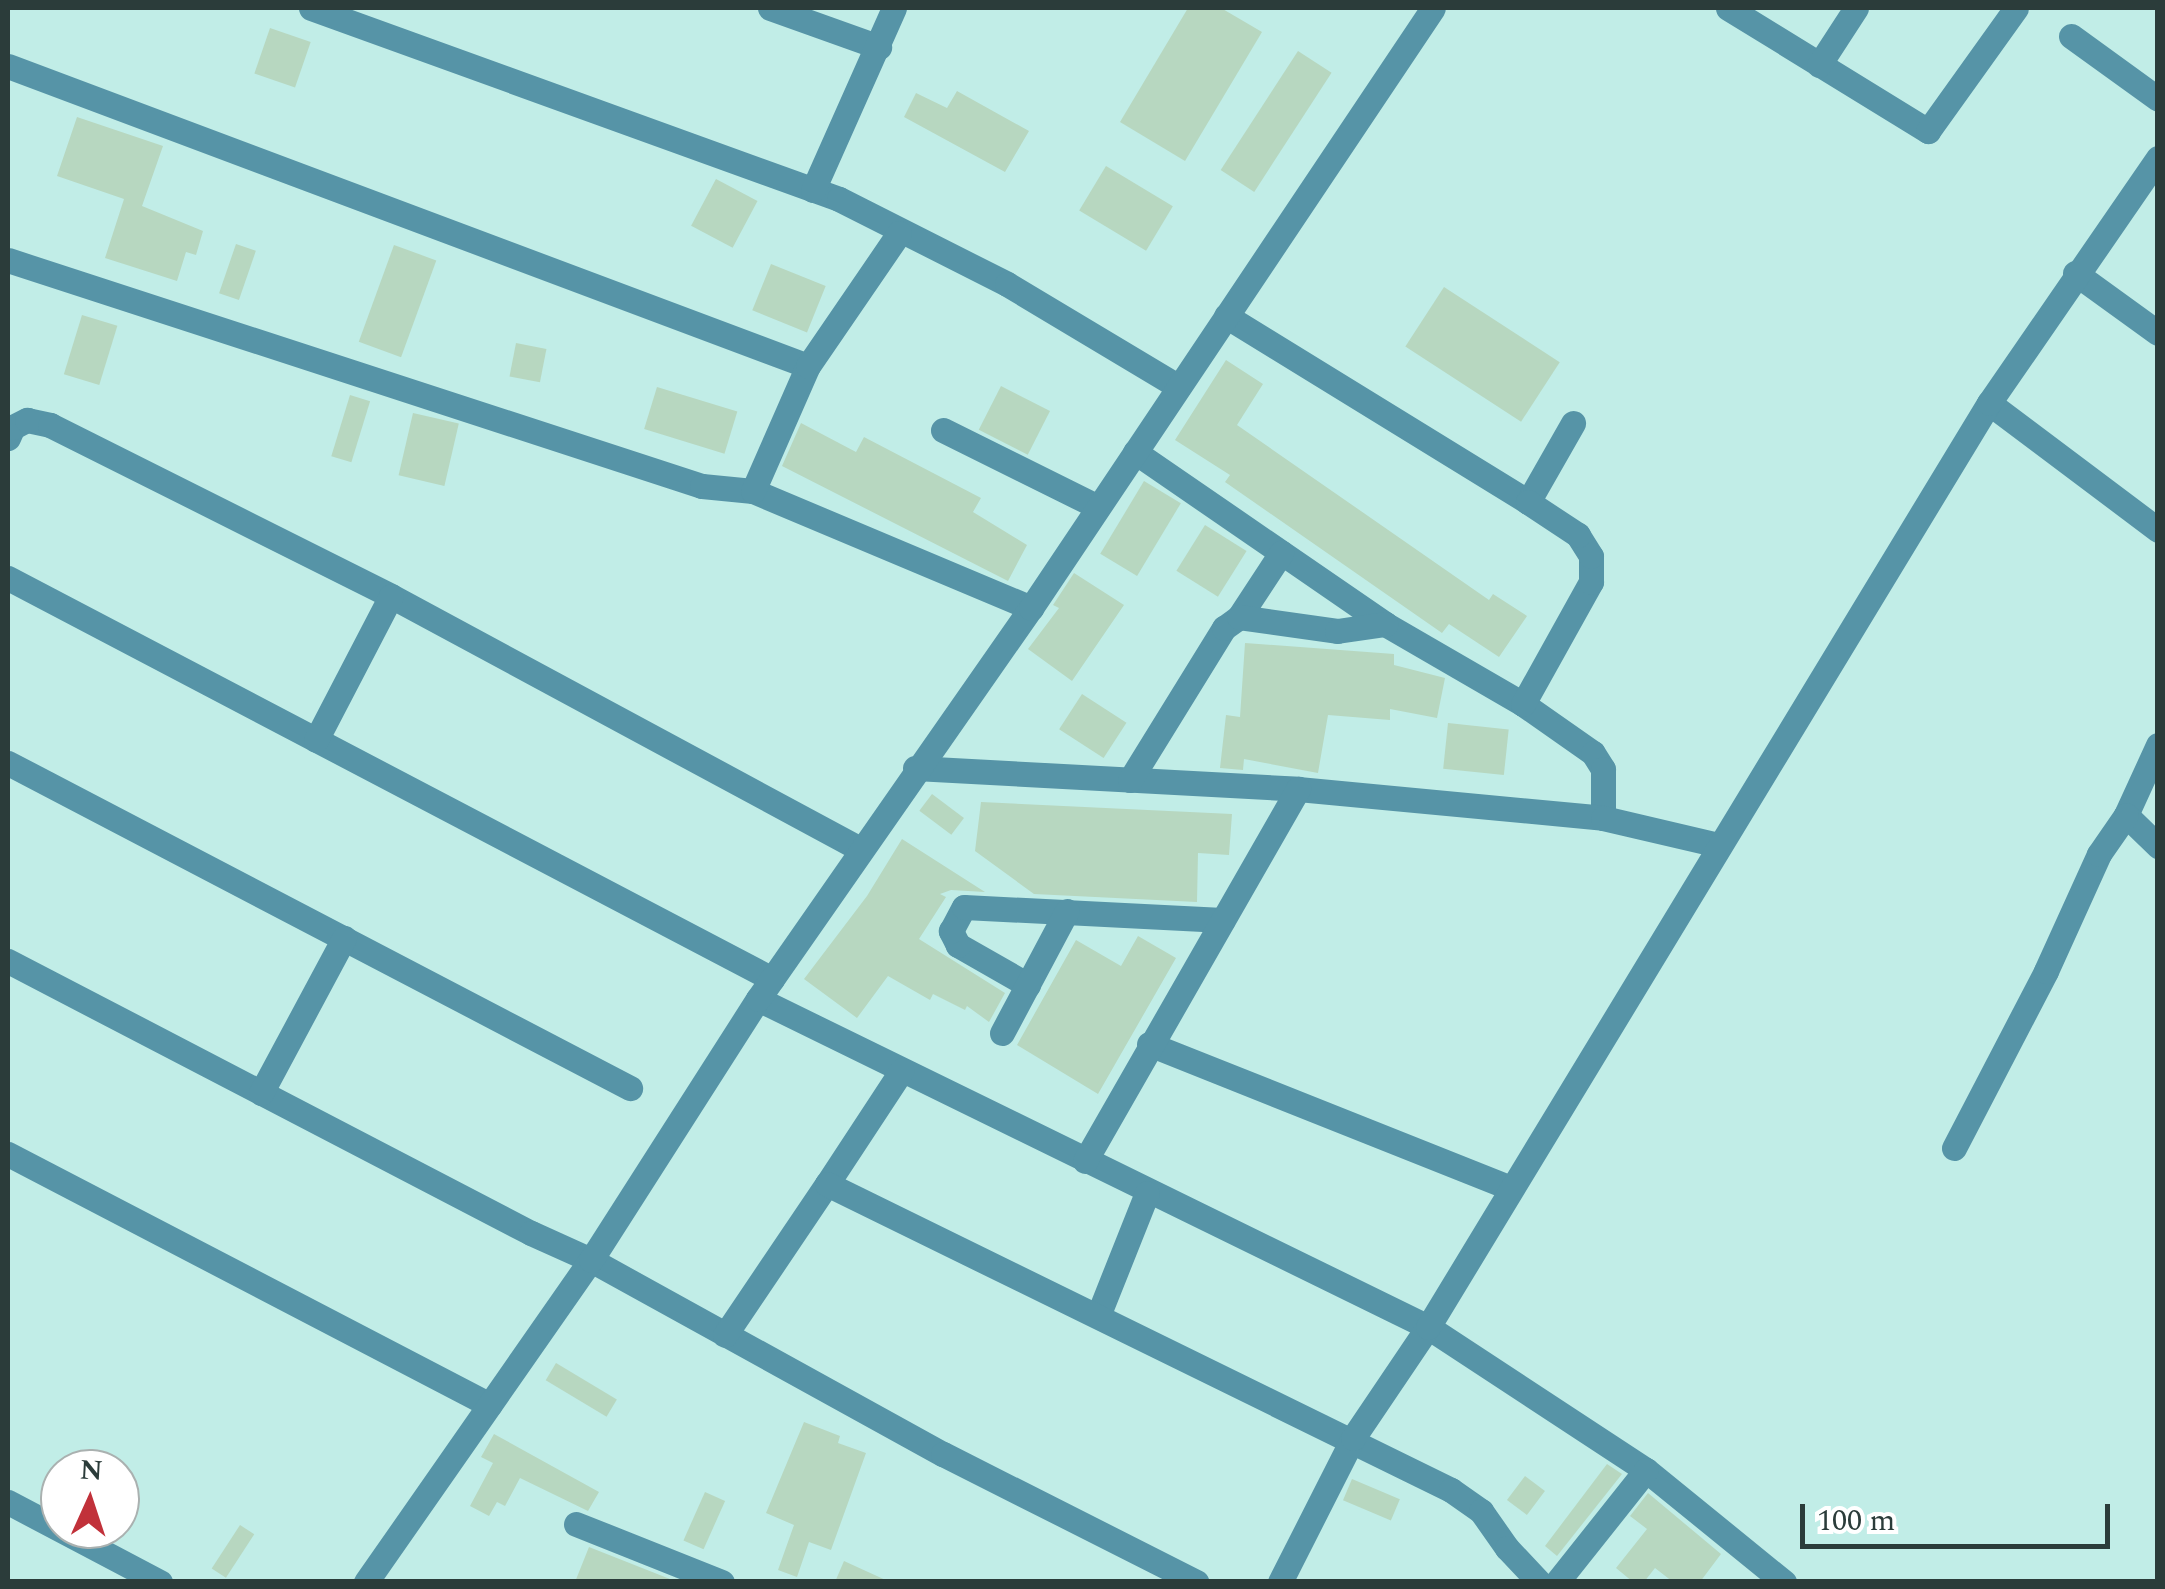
<!DOCTYPE html>
<style>
body{margin:0}
#map{position:relative;width:2165px;height:1589px;overflow:hidden;background:#c1ede7;font-family:Spectral,serif}
div>[style]{position:absolute}
.building>*{inset:0;background:#b7d7c0;transform-origin:0 0}
.minor>*{height:25px;margin:-12.5px;padding:0 12.5px;transform-origin:12.5px;border-radius:12.5px;background:#5694a7}
span{translate:-50% -50%;white-space:nowrap;text-align:center;line-height:1.15;-webkit-text-stroke:8px #fff;paint-order:stroke}
.frame{position:absolute;inset:0;border:10px solid #2b3c3a;pointer-events:none}
.north{position:absolute;left:40px;top:1449px;width:100px;height:100px;box-sizing:border-box;background:#fff;border:2px solid #aab1b0;border-radius:50%;rotate:3deg;font-size:28px;font-weight:700;line-height:40px;text-align:center;color:#2b3c3a}
.north::after{content:'';display:block;margin:auto;width:35px;height:45px;background:#c1313a;clip-path:polygon(50% 0,100% 100%,50% 72%,0 100%)}
.scale{position:absolute;left:1800px;top:1504px;width:310px;height:45px;box-sizing:border-box;border:5px solid #2b3c3a;border-top:0;padding-left:12px;font-size:30px;line-height:35px;white-space:nowrap;color:#2b3c3a;-webkit-text-stroke:8px #fff;paint-order:stroke}
</style>
<div id="map">
<div class="building">
<div style="clip-path:polygon(1188px 8px,1221px 8px,1262px 32px,1185px 161px,1120px 122px)"></div>
<div style="left:270px;top:28px;width:43px;height:48px;rotate:19deg"></div>
<div style="left:1298px;top:51px;width:40px;height:142px;rotate:33deg"></div>
<div style="clip-path:polygon(957px 91px,1029px 131px,1005px 172px,904px 117px,916px 93px,947px 108px)"></div>
<div style="clip-path:polygon(77px 117px,163px 146px,142px 206px,203px 231px,196px 255px,186px 252px,177px 281px,105px 258px,124px 199px,57px 176px)"></div>
<div style="left:1106px;top:166px;width:78px;height:52px;rotate:31deg"></div>
<div style="left:716px;top:179px;width:47px;height:53px;rotate:28deg"></div>
<div style="left:236px;top:244px;width:21px;height:52px;rotate:19deg"></div>
<div style="left:394px;top:245px;width:45px;height:103px;rotate:20deg"></div>
<div style="left:771px;top:264px;width:59px;height:50px;rotate:22deg"></div>
<div style="left:1444px;top:287px;width:138px;height:71px;rotate:33deg"></div>
<div style="left:82px;top:315px;width:37px;height:62px;rotate:17deg"></div>
<div style="left:516px;top:343px;width:31px;height:34px;rotate:11deg"></div>
<div style="clip-path:polygon(1226px 360px,1263px 384px,1237px 425px,1489px 600px,1493px 594px,1527px 616px,1499px 657px,1449px 624px,1442px 633px,1225px 482px,1230px 475px,1175px 440px)"></div>
<div style="left:1001px;top:386px;width:55px;height:49px;rotate:27deg"></div>
<div style="left:657px;top:387px;width:84px;height:44px;rotate:17deg"></div>
<div style="left:350px;top:395px;width:21px;height:64px;rotate:17deg"></div>
<div style="left:413px;top:413px;width:47px;height:64px;rotate:13deg"></div>
<div style="clip-path:polygon(801px 423px,856px 452px,864px 437px,981px 498px,973px 512px,1027px 545px,1008px 581px,782px 466px)"></div>
<div style="left:1144px;top:481px;width:43px;height:85px;rotate:31deg"></div>
<div style="left:1205px;top:525px;width:49px;height:54px;rotate:32deg"></div>
<div style="clip-path:polygon(1074px 573px,1124px 605px,1072px 681px,1028px 649px,1059px 608px,1053px 605px)"></div>
<div style="clip-path:polygon(1245px 643px,1394px 654px,1394px 665px,1445px 678px,1437px 718px,1390px 709px,1390px 720px,1328px 715px,1318px 773px,1244px 759px,1243px 770px,1220px 768px,1226px 715px,1240px 717px)"></div>
<div style="left:1082px;top:694px;width:53px;height:42px;rotate:33deg"></div>
<div style="left:1448px;top:723px;width:61px;height:46px;rotate:6deg"></div>
<div style="left:932px;top:794px;width:40px;height:21px;rotate:37deg"></div>
<div style="clip-path:polygon(981px 802px,1232px 814px,1229px 855px,1198px 853px,1197px 902px,1034px 894px,975px 851px)"></div>
<div style="clip-path:polygon(902px 839px,985px 892px,951px 890px,940px 894px,946px 897px,919px 939px,1005px 993px,989px 1022px,967px 1006px,965px 1010px,933px 994px,930px 1000px,888px 976px,857px 1018px,804px 979px,867px 896px)"></div>
<div style="clip-path:polygon(1138px 936px,1176px 958px,1098px 1094px,1017px 1045px,1076px 940px,1121px 966px)"></div>
<div style="left:556px;top:1363px;width:71px;height:20px;rotate:31deg"></div>
<div style="clip-path:polygon(804px 1422px,840px 1436px,838px 1443px,866px 1453px,831px 1550px,809px 1542px,797px 1577px,778px 1570px,794px 1525px,766px 1513px)"></div>
<div style="clip-path:polygon(494px 1434px,599px 1492px,588px 1511px,520px 1478px,505px 1506px,497px 1502px,489px 1516px,470px 1506px,493px 1463px,481px 1457px)"></div>
<div style="clip-path:polygon(1607px 1464px,1622px 1474px,1557px 1556px,1545px 1546px)"></div>
<div style="left:1525px;top:1476px;width:25px;height:30px;rotate:37deg"></div>
<div style="left:1352px;top:1479px;width:52px;height:23px;rotate:23deg"></div>
<div style="left:705px;top:1492px;width:22px;height:53px;rotate:24deg"></div>
<div style="clip-path:polygon(1648px 1493px,1721px 1554px,1700px 1582px,1673px 1582px,1655px 1568px,1644px 1582px,1633px 1582px,1616px 1568px,1647px 1529px,1630px 1516px)"></div>
<div style="left:240px;top:1525px;width:17px;height:52px;rotate:33deg"></div>
<div style="clip-path:polygon(589px 1547px,675px 1581px,675px 1582px,575px 1582px)"></div>
<div style="clip-path:polygon(844px 1561px,890px 1582px,835px 1582px)"></div>
</div>
<div class="minor">
<div style="left:311px;top:8px;width:561px;rotate:19.89deg"></div>
<div style="left:839px;top:199px;width:188px;rotate:26.8deg"></div>
<div style="left:1007px;top:284px;width:200px;rotate:30.9deg"></div>
<div style="left:770px;top:8px;width:116px;rotate:19.7deg"></div>
<div style="left:1728px;top:8px;width:235px;rotate:31.6deg"></div>
<div style="left:1928px;top:131px;width:151px;rotate:-54.4deg"></div>
<div style="left:2071px;top:36px;width:107px;rotate:35.9deg"></div>
<div style="left:1819px;top:65px;width:68px;rotate:-57deg"></div>
<div style="left:8px;top:66px;width:854px;rotate:20.56deg"></div>
<div style="left:813px;top:190px;width:199px;rotate:-66deg"></div>
<div style="left:8px;top:260px;width:730px;rotate:18.04deg"></div>
<div style="left:702px;top:486px;width:51px;rotate:5.6deg"></div>
<div style="left:753px;top:491px;width:302px;rotate:22.8deg"></div>
<div style="left:2075px;top:273px;width:102px;rotate:35.9deg"></div>
<div style="left:1226px;top:316px;width:355px;rotate:31.6deg"></div>
<div style="left:1528px;top:502px;width:91px;rotate:-60.3deg"></div>
<div style="left:1989px;top:403px;width:211px;rotate:36.9deg"></div>
<div style="left:943px;top:430px;width:173px;rotate:26.4deg"></div>
<div style="left:8px;top:438px;width:12px;rotate:-66deg"></div>
<div style="left:13px;top:427px;width:16px;rotate:-27deg"></div>
<div style="left:27px;top:420px;width:24px;rotate:12deg"></div>
<div style="left:50px;top:425px;width:381px;rotate:26.6deg"></div>
<div style="left:391px;top:596px;width:533px;rotate:28.34deg"></div>
<div style="left:1135px;top:452px;width:303px;rotate:34.5deg"></div>
<div style="left:1385px;top:624px;width:160px;rotate:30.1deg"></div>
<div style="left:1523px;top:704px;width:85px;rotate:35deg"></div>
<div style="left:1593px;top:753px;width:19px;rotate:58deg"></div>
<div style="left:1603px;top:769px;width:49px;rotate:90deg"></div>
<div style="left:753px;top:491px;width:137px;rotate:-66.3deg"></div>
<div style="left:808px;top:366px;width:161px;rotate:-55.6deg"></div>
<div style="left:8px;top:578px;width:863px;rotate:27.69deg"></div>
<div style="left:1239px;top:617px;width:77px;rotate:-56.7deg"></div>
<div style="left:1523px;top:704px;width:140px;rotate:-60.9deg"></div>
<div style="left:1591px;top:582px;width:26px;rotate:-90deg"></div>
<div style="left:1591px;top:556px;width:25px;rotate:-122deg"></div>
<div style="left:1578px;top:535px;width:60px;rotate:-146.6deg"></div>
<div style="left:316px;top:740px;width:162px;rotate:-62.5deg"></div>
<div style="left:2158px;top:745px;width:77px;rotate:114.6deg"></div>
<div style="left:2126px;top:815px;width:45px;rotate:44.1deg"></div>
<div style="left:8px;top:763px;width:702px;rotate:27.59deg"></div>
<div style="left:915px;top:768px;width:384px;rotate:3.1deg"></div>
<div style="left:1298px;top:789px;width:306px;rotate:5.4deg"></div>
<div style="left:1603px;top:818px;width:118px;rotate:13.2deg"></div>
<div style="left:1130px;top:780px;width:179px;rotate:-58.3deg"></div>
<div style="left:1224px;top:628px;width:19px;rotate:-36deg"></div>
<div style="left:1239px;top:617px;width:99px;rotate:8.1deg"></div>
<div style="left:1337px;top:631px;width:49px;rotate:-8.3deg"></div>
<div style="left:8px;top:961px;width:590px;rotate:27.48deg"></div>
<div style="left:531px;top:1233px;width:66px;rotate:24.2deg"></div>
<div style="left:591px;top:1260px;width:402px;rotate:28.9deg"></div>
<div style="left:943px;top:1454px;width:284px;rotate:26.8deg"></div>
<div style="left:1028px;top:985px;width:81px;rotate:-150.3deg"></div>
<div style="left:958px;top:945px;width:16px;rotate:-117deg"></div>
<div style="left:951px;top:931px;width:27px;rotate:-62deg"></div>
<div style="left:964px;top:907px;width:259px;rotate:2.9deg"></div>
<div style="left:758px;top:999px;width:746px;rotate:26.08deg"></div>
<div style="left:1428px;top:1327px;width:261px;rotate:33.3deg"></div>
<div style="left:1646px;top:1470px;width:178px;rotate:39.1deg"></div>
<div style="left:1002px;top:1033px;width:138px;rotate:-62deg"></div>
<div style="left:1149px;top:1044px;width:389px;rotate:21.7deg"></div>
<div style="left:261px;top:1093px;width:176px;rotate:-61.8deg"></div>
<div style="left:1954px;top:1148px;width:199px;rotate:-62.5deg"></div>
<div style="left:2046px;top:971px;width:128px;rotate:-65.6deg"></div>
<div style="left:2099px;top:854px;width:47px;rotate:-55.3deg"></div>
<div style="left:8px;top:1154px;width:543px;rotate:27.51deg"></div>
<div style="left:1085px;top:1161px;width:429px;rotate:-60.2deg"></div>
<div style="left:827px;top:1184px;width:136px;rotate:-56.7deg"></div>
<div style="left:1098px;top:1316px;width:132px;rotate:-68.3deg"></div>
<div style="left:725px;top:1335px;width:182px;rotate:-56deg"></div>
<div style="left:827px;top:1184px;width:695px;rotate:26.12deg"></div>
<div style="left:1451px;top:1490px;width:37px;rotate:35deg"></div>
<div style="left:1481px;top:1511px;width:45px;rotate:54.9deg"></div>
<div style="left:1507px;top:1548px;width:47px;rotate:46.7deg"></div>
<div style="left:8px;top:1502px;width:172px;rotate:27.8deg"></div>
<div style="left:576px;top:1524px;width:157px;rotate:21.7deg"></div>
<div style="left:366px;top:1582px;width:393px;rotate:-55.1deg"></div>
<div style="left:591px;top:1260px;width:310px;rotate:-57.4deg"></div>
<div style="left:758px;top:999px;width:477px;rotate:-55.1deg"></div>
<div style="left:1031px;top:608px;width:722px;rotate:-56.18deg"></div>
<div style="left:1280px;top:1582px;width:161px;rotate:-63.1deg"></div>
<div style="left:1353px;top:1438px;width:134px;rotate:-56deg"></div>
<div style="left:1428px;top:1327px;width:1081px;rotate:-58.74deg"></div>
<div style="left:1989px;top:403px;width:298px;rotate:-55.4deg"></div>
<div style="left:1557px;top:1582px;width:143px;rotate:-51.5deg"></div>
</div>
<div class="frame"></div>
<div class="north">N</div>
<div class="scale">100 m</div>
</div>
